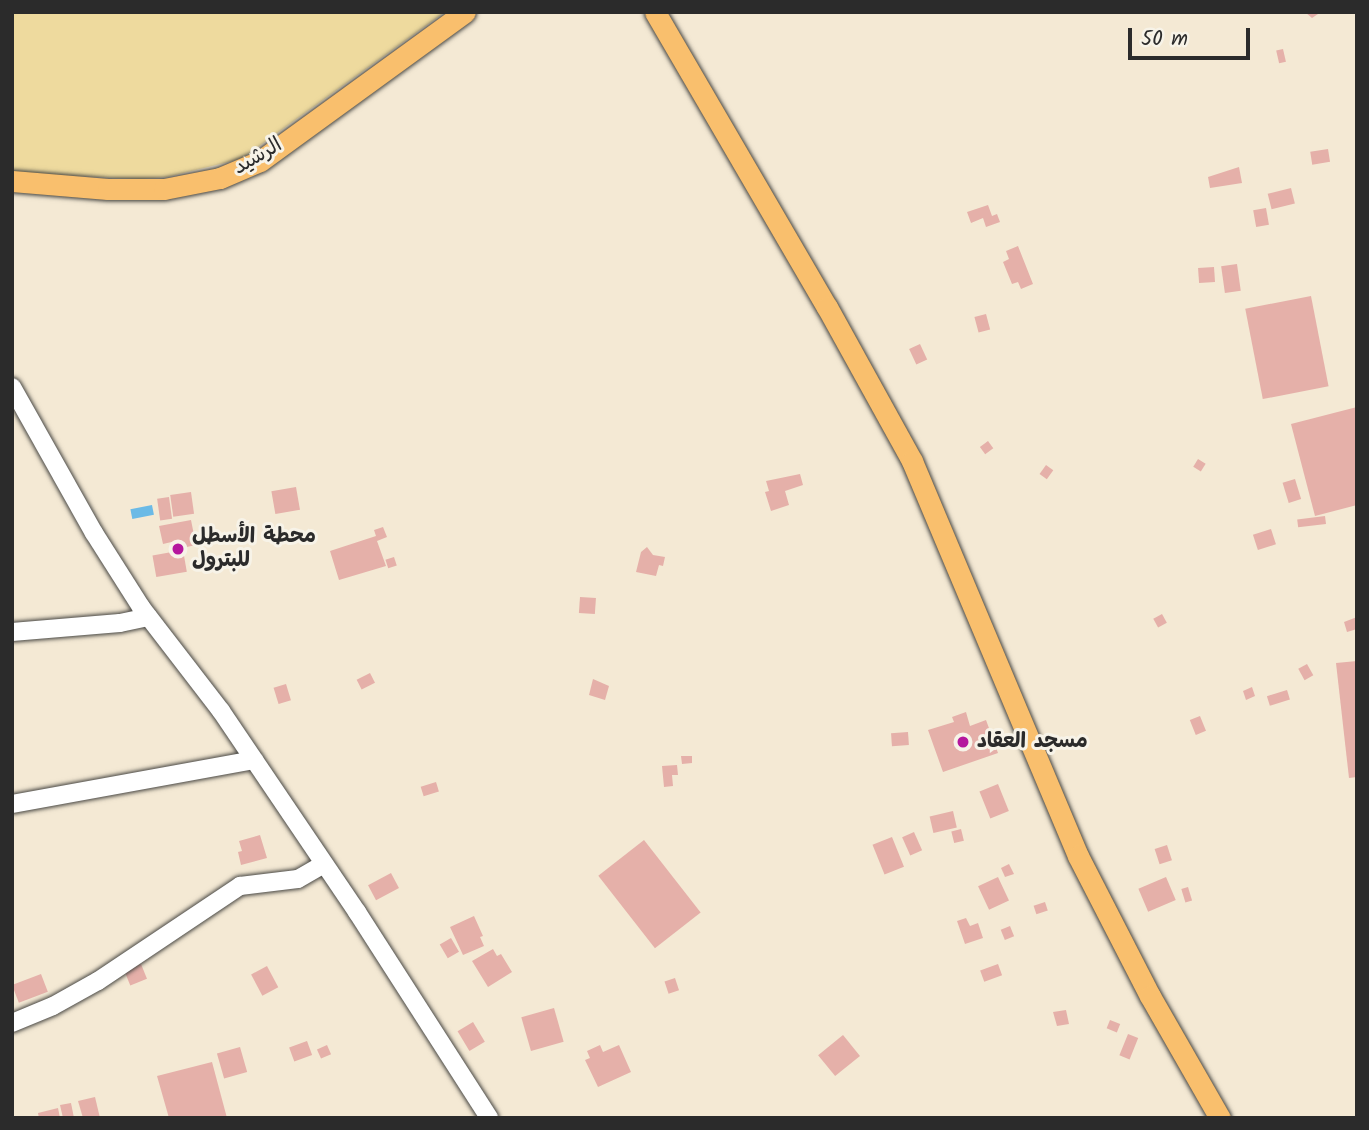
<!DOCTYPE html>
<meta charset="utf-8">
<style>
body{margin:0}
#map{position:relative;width:1369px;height:1130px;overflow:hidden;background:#f4e9d4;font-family:Kalam,"Playpen Sans Arabic",sans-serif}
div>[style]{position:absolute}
.sand>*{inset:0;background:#eeda9e}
.water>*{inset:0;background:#6bbae6;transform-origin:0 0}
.building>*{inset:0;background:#e5b0a9;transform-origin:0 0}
.roads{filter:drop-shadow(0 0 2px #494844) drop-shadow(0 0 2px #494844)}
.minor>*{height:18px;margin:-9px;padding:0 9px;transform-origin:9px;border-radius:9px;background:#fff}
.major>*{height:21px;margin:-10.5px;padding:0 10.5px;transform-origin:10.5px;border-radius:10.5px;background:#f9bf6d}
.dots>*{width:19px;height:19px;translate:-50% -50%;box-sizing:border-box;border:4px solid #f7f3e8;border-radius:50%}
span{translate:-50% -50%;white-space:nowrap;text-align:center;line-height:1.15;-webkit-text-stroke:6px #f7f3e8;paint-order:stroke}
.street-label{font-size:21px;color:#2b2b2b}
.poi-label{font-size:21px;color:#2b2b2b;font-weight:700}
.left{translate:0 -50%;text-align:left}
.frame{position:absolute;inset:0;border:14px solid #2b2b2b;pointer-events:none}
.scale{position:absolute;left:1128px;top:28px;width:122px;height:32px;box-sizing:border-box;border:4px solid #2b2b2b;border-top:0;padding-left:9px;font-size:21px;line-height:24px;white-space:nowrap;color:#2b2b2b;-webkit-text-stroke:5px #f7f3e8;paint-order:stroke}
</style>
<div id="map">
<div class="sand">
<div style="clip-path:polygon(12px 12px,445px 12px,241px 159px,167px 177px,139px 179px,12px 173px)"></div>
</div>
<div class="water">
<div style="left:152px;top:505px;width:10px;height:22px;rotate:79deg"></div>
</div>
<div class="building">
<div style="clip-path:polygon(1305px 12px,1321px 12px,1312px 18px)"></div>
<div style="left:1283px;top:49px;width:13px;height:7px;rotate:77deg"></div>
<div style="left:1328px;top:149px;width:13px;height:18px;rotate:81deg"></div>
<div style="clip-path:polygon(1239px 167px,1242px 183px,1210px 188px,1208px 177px)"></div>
<div style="left:1291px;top:188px;width:16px;height:24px;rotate:76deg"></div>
<div style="clip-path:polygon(988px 205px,992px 216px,997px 214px,1000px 222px,986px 227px,983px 218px,971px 223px,967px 212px)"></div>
<div style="left:1266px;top:208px;width:17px;height:13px;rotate:80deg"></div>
<div style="clip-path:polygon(1018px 246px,1033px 284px,1021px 289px,1018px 282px,1012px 284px,1003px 262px,1009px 259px,1006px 251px)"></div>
<div style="left:1237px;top:264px;width:27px;height:16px;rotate:82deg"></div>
<div style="left:1214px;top:267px;width:15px;height:16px;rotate:86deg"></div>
<div style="left:1311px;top:296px;width:92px;height:67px;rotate:79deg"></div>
<div style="left:986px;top:314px;width:16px;height:12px;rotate:75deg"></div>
<div style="left:920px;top:344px;width:17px;height:12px;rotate:65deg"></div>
<div style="clip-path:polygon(1357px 407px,1357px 505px,1315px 516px,1291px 424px)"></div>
<div style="left:988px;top:441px;width:9px;height:10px;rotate:54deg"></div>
<div style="left:1198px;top:459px;width:9px;height:9px;rotate:32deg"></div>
<div style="left:1046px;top:465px;width:9px;height:11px;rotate:36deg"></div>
<div style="clip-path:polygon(800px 474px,803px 485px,785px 491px,789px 505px,771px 511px,765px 492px,769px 491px,766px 481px)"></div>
<div style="left:1295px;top:479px;width:21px;height:13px;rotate:73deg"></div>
<div style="left:296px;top:487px;width:23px;height:25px;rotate:80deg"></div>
<div style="left:191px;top:492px;width:22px;height:21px;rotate:82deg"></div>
<div style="left:169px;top:497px;width:22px;height:12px;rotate:82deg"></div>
<div style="left:1325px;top:516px;width:8px;height:28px;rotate:83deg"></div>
<div style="clip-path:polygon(191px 520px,196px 545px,182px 548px,180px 540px,163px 544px,159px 526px)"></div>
<div style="clip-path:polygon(383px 527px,387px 537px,377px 541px,386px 566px,339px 580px,330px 551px,376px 536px,374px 530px)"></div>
<div style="left:1271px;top:529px;width:16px;height:19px;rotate:72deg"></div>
<div style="clip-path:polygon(647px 547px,653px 555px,665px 557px,663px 566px,659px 565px,656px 576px,636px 572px,641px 552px)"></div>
<div style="left:183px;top:550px;width:22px;height:31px;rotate:80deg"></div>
<div style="left:394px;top:557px;width:9px;height:9px;rotate:72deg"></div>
<div style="left:580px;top:597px;width:16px;height:16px;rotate:4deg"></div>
<div style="left:1162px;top:614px;width:10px;height:10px;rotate:61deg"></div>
<div style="clip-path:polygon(1357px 617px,1357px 629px,1347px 632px,1344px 622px)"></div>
<div style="clip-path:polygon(1357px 661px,1357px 777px,1349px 778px,1336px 663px)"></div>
<div style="left:1307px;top:664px;width:13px;height:10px;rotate:61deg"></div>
<div style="left:370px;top:673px;width:11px;height:15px;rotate:63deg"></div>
<div style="clip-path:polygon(593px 679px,609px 686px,605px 700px,589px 695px)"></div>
<div style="left:286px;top:684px;width:17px;height:13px;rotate:73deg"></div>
<div style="clip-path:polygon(1252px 687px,1255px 696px,1246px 700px,1243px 691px)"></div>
<div style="left:1287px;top:690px;width:10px;height:21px;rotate:73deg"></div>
<div style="clip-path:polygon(966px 712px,970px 726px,986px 720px,998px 753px,943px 772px,928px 730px,954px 722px,952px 717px)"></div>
<div style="left:1200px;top:716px;width:16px;height:11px;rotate:68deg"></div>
<div style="left:908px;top:732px;width:13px;height:17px;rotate:86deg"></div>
<div style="clip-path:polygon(681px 756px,692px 756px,692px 763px,682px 764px)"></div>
<div style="clip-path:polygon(677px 765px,678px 775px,672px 775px,673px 786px,664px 787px,662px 766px)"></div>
<div style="left:436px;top:782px;width:10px;height:16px;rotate:73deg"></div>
<div style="left:998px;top:784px;width:29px;height:20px;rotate:68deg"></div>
<div style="left:953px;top:811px;width:17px;height:24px;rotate:77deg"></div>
<div style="left:961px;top:829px;width:12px;height:10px;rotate:76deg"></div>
<div style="left:914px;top:832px;width:20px;height:13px;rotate:66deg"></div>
<div style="clip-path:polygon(260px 835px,267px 858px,241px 865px,238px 852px,242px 851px,239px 841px)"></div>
<div style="left:892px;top:837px;width:32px;height:21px;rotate:68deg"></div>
<div style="left:644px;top:840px;width:92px;height:58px;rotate:52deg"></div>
<div style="left:1167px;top:845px;width:16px;height:13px;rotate:72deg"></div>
<div style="clip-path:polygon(1009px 864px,1014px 874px,1005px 877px,1001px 868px)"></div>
<div style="left:391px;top:873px;width:17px;height:26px;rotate:62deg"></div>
<div style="left:998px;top:877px;width:26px;height:22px;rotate:65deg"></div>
<div style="left:1166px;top:877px;width:25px;height:30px;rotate:67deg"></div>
<div style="left:1188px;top:887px;width:14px;height:7px;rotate:73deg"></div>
<div style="left:1045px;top:902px;width:9px;height:12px;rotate:72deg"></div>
<div style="clip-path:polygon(474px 916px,483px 936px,480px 937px,484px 946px,463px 955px,450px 927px)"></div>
<div style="clip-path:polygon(966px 918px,970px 926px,978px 923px,983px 938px,965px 944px,957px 921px)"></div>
<div style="left:1010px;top:926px;width:11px;height:10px;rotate:68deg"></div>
<div style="left:451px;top:938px;width:16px;height:13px;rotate:60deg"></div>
<div style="clip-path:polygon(493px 949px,497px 956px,501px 954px,512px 972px,488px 987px,472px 961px)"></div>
<div style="left:141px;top:964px;width:16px;height:18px;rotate:68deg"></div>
<div style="left:998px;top:964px;width:12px;height:19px;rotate:70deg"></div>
<div style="left:267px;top:966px;width:24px;height:18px;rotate:62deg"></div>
<div style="left:41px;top:974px;width:19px;height:31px;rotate:69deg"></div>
<div style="left:675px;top:978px;width:13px;height:11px;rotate:72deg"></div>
<div style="left:554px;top:1008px;width:35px;height:34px;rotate:74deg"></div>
<div style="clip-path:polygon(1066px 1010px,1069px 1024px,1057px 1026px,1053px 1012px)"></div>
<div style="left:1110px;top:1020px;width:11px;height:9px;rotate:22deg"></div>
<div style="left:473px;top:1022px;width:23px;height:18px;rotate:59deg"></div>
<div style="left:1128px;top:1034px;width:11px;height:23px;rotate:22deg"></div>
<div style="left:843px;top:1035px;width:27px;height:32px;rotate:51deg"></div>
<div style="left:307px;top:1041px;width:15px;height:19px;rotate:70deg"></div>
<div style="left:327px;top:1045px;width:10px;height:11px;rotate:66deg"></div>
<div style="clip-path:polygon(600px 1045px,603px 1052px,619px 1045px,631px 1072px,598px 1087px,585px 1060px,590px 1058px,587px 1051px)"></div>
<div style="left:240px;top:1047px;width:26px;height:24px;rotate:74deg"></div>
<div style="clip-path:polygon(212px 1062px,227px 1118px,169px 1118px,157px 1076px)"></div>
<div style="clip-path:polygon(95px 1097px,100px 1118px,83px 1118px,78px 1101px)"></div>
<div style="clip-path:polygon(71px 1103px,74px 1118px,63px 1118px,60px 1105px)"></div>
<div style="clip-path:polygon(58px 1108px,60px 1118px,39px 1118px,38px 1113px)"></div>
</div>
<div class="roads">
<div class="minor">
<div style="left:12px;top:387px;width:167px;rotate:60.7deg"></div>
<div style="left:94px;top:533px;width:88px;rotate:57.6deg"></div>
<div style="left:141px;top:607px;width:131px;rotate:52.4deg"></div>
<div style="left:221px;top:711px;width:243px;rotate:55.9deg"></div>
<div style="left:357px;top:912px;width:245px;rotate:57.3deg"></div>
<div style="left:12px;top:632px;width:108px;rotate:-4.8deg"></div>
<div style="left:120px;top:623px;width:29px;rotate:-12deg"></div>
<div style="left:12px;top:804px;width:246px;rotate:-10.3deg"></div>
<div style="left:12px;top:1023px;width:44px;rotate:-22.5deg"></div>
<div style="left:53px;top:1006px;width:51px;rotate:-29.1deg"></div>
<div style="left:98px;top:981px;width:171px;rotate:-33.8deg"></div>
<div style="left:240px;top:886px;width:58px;rotate:-6.9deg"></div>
<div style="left:298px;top:879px;width:30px;rotate:-30deg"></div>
</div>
<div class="major">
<div style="left:655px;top:12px;width:341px;rotate:59.8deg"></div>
<div style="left:827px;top:307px;width:176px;rotate:61.1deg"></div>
<div style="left:912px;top:461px;width:428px;rotate:67.2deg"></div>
<div style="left:1078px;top:856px;width:157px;rotate:62.8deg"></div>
<div style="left:1150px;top:996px;width:141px;rotate:60.2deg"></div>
<div style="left:12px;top:181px;width:96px;rotate:4.8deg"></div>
<div style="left:108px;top:189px;width:56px"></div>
<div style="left:164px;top:189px;width:57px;rotate:-11.1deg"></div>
<div style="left:220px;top:178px;width:43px;rotate:-23deg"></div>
<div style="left:260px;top:161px;width:253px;rotate:-36deg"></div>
</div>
</div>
<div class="dots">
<div style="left:178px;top:549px;background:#b5179e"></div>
<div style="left:963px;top:742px;background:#b5179e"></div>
</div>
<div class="street-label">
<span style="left:258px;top:157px;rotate:-30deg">الرشيد</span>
</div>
<div class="poi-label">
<span class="left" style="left:192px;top:549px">محطة الأسطل<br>للبترول</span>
<span class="left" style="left:977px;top:742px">مسجد العقاد</span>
</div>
<div class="frame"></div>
<div class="scale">50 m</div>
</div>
